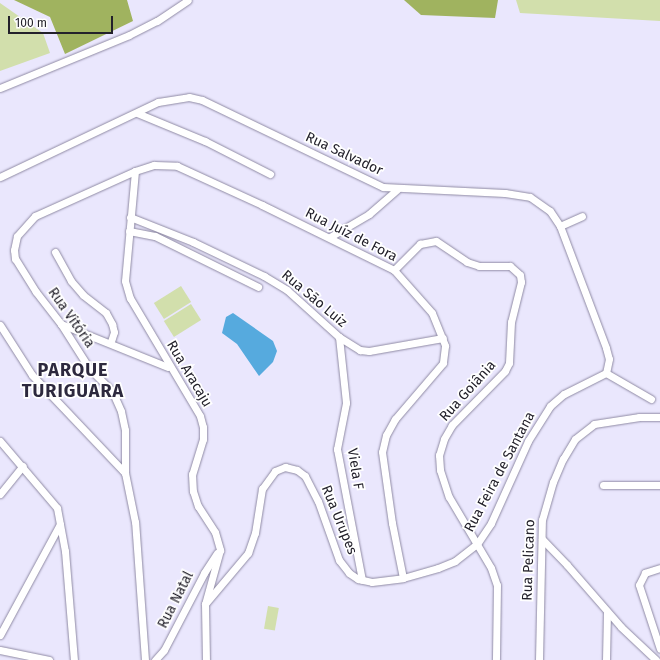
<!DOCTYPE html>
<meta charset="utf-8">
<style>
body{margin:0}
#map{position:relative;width:660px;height:660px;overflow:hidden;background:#eae7fd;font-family:"Fira Sans",sans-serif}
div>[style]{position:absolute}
.green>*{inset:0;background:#d2dfac;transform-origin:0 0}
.forest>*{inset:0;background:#a0b35f}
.water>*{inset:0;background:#56aade}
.roads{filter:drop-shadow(0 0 1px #8f8aa4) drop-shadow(0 0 1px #8f8aa4)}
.minor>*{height:7px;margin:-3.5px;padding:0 3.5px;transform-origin:3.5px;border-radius:3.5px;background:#fff}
span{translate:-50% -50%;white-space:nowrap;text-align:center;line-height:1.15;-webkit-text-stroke:3.5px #fff;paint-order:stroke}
.street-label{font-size:14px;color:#23212b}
.district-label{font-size:18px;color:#2d293e;font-weight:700;letter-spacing:1px}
.scale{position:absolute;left:8px;top:16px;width:105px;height:18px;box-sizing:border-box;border:2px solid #23212b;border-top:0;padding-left:5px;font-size:12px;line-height:14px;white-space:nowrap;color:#23212b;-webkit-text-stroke:3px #fff;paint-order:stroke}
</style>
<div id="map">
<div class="green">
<div style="clip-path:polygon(516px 0,660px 0,660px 21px,520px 13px)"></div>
<div style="clip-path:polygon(0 3px,43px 33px,50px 53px,0 71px)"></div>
<div style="left:181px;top:286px;width:19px;height:32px;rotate:58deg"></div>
<div style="left:191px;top:304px;width:19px;height:32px;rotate:58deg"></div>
<div style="left:268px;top:606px;width:11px;height:23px;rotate:10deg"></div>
</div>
<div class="forest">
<div style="clip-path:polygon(14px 0,127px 0,133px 21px,65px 54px,50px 17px)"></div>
<div style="clip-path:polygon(404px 0,498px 0,495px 18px,421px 15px)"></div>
</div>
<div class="water">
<div style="clip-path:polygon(233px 313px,273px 341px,277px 351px,273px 362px,259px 376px,237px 344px,222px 333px,226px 317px)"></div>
</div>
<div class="roads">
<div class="minor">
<div style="left:0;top:88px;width:139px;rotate:-22.3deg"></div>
<div style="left:129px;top:35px;width:31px;rotate:-27deg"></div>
<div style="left:157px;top:21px;width:37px;rotate:-34deg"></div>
<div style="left:137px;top:113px;width:74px;rotate:22.4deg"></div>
<div style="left:205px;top:141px;width:73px;rotate:26.9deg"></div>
<div style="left:135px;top:171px;width:110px;rotate:95.2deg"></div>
<div style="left:125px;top:281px;width:18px;rotate:74deg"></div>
<div style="left:130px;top:298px;width:137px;rotate:59.3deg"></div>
<div style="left:200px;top:416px;width:11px;rotate:75deg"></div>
<div style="left:203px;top:427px;width:12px;rotate:90deg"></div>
<div style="left:203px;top:439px;width:37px;rotate:107deg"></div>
<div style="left:192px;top:474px;width:17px;rotate:87deg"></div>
<div style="left:193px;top:491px;width:16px;rotate:72deg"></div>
<div style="left:198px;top:506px;width:31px;rotate:57deg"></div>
<div style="left:215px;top:532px;width:19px;rotate:74deg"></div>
<div style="left:220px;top:550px;width:56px;rotate:105.5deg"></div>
<div style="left:205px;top:604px;width:56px;rotate:89deg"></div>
<div style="left:0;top:177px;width:175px;rotate:-25.4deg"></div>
<div style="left:158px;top:102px;width:31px;rotate:-9deg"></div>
<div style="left:189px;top:97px;width:13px;rotate:13deg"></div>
<div style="left:202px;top:100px;width:201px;rotate:25.7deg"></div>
<div style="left:383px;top:187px;width:122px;rotate:2.8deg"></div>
<div style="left:505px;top:193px;width:25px;rotate:9deg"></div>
<div style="left:530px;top:197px;width:24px;rotate:35deg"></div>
<div style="left:550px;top:211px;width:18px;rotate:56deg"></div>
<div style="left:560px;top:226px;width:130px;rotate:69.3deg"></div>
<div style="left:606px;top:348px;width:11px;rotate:75deg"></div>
<div style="left:609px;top:359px;width:14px;rotate:102deg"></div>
<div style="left:130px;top:217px;width:68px;rotate:21.6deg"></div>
<div style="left:193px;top:242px;width:79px;rotate:25.6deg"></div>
<div style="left:264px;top:276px;width:27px;rotate:31deg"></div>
<div style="left:287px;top:290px;width:70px;rotate:42.1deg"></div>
<div style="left:339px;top:337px;width:25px;rotate:32deg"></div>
<div style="left:360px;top:350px;width:9px;rotate:6deg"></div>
<div style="left:369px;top:351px;width:75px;rotate:-10deg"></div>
<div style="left:560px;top:226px;width:24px;rotate:-24deg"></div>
<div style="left:129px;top:231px;width:26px;rotate:11deg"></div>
<div style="left:155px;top:236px;width:115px;rotate:26.3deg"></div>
<div style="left:330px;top:237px;width:45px;rotate:-30.5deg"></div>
<div style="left:369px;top:214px;width:37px;rotate:-41deg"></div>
<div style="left:55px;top:252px;width:33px;rotate:61deg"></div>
<div style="left:71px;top:281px;width:18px;rotate:49deg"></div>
<div style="left:83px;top:295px;width:29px;rotate:38deg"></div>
<div style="left:106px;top:313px;width:13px;rotate:61deg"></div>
<div style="left:112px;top:324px;width:8px;rotate:76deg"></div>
<div style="left:114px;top:332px;width:9px;rotate:108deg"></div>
<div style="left:394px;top:270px;width:37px;rotate:-45deg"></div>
<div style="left:420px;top:244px;width:16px;rotate:-11deg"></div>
<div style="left:436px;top:241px;width:37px;rotate:34deg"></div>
<div style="left:467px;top:262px;width:13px;rotate:18deg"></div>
<div style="left:479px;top:266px;width:31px"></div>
<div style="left:510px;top:266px;width:13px;rotate:42deg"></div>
<div style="left:520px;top:275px;width:7px;rotate:82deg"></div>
<div style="left:521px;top:282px;width:41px;rotate:104deg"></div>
<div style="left:511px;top:322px;width:41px;rotate:92.8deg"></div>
<div style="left:509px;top:363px;width:9px;rotate:117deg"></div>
<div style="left:505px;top:371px;width:76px;rotate:134.5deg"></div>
<div style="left:452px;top:425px;width:16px;rotate:120deg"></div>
<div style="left:444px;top:439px;width:17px;rotate:107deg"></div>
<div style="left:439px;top:455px;width:15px;rotate:86deg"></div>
<div style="left:440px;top:470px;width:28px;rotate:72deg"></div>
<div style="left:449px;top:497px;width:82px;rotate:59.4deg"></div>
<div style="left:491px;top:568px;width:18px;rotate:71deg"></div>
<div style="left:497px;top:585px;width:75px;rotate:90.8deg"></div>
<div style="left:61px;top:324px;width:115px;rotate:21.9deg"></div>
<div style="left:0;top:325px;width:59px;rotate:57.4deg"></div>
<div style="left:32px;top:375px;width:135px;rotate:46.5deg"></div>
<div style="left:339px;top:337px;width:66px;rotate:83.9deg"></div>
<div style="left:346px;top:403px;width:47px;rotate:101.1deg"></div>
<div style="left:337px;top:449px;width:133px;rotate:79.2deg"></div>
<div style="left:606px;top:373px;width:52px;rotate:30deg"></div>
<div style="left:0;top:441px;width:88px;rotate:49.6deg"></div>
<div style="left:57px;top:508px;width:44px;rotate:79.5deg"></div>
<div style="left:65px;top:551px;width:109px;rotate:85.3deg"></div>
<div style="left:603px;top:485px;width:57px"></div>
<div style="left:0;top:494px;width:36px;rotate:-51deg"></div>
<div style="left:542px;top:539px;width:36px;rotate:46deg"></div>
<div style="left:567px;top:565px;width:82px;rotate:48.9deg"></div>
<div style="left:621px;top:627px;width:48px;rotate:43.3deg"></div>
<div style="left:660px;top:568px;width:16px;rotate:162deg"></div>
<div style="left:645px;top:573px;width:13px;rotate:117deg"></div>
<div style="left:639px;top:585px;width:67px;rotate:71.8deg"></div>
<div style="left:205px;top:604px;width:67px;rotate:-49.9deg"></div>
<div style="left:248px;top:553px;width:21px;rotate:-71deg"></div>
<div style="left:255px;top:533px;width:45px;rotate:-81deg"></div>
<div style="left:262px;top:489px;width:22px;rotate:-54deg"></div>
<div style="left:275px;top:471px;width:11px;rotate:-22deg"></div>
<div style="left:285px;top:467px;width:12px;rotate:14deg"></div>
<div style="left:297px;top:470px;width:10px;rotate:37deg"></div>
<div style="left:305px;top:476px;width:28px;rotate:63deg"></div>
<div style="left:318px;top:501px;width:63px;rotate:70.4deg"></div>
<div style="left:339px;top:560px;width:16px;rotate:52deg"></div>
<div style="left:349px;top:573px;width:11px;rotate:34deg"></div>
<div style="left:358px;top:579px;width:14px;rotate:12deg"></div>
<div style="left:372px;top:582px;width:31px;rotate:-7deg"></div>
<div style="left:403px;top:578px;width:36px;rotate:-16deg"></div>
<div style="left:438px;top:568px;width:18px;rotate:-22deg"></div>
<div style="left:455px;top:561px;width:28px;rotate:-38deg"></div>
<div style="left:477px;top:544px;width:25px;rotate:-56deg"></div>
<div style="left:491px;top:523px;width:90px;rotate:-65.7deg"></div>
<div style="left:528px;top:441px;width:41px;rotate:-57.8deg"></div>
<div style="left:550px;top:406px;width:18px;rotate:-41deg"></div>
<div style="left:564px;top:394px;width:47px;rotate:-26.6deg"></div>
<div style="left:0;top:635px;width:126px;rotate:-61.6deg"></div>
<div style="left:0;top:650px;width:50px;rotate:11.5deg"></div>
<div style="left:145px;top:660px;width:138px;rotate:-94.1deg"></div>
<div style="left:135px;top:522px;width:50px;rotate:-101.5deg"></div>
<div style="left:125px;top:473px;width:43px;rotate:-90deg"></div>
<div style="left:125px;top:430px;width:19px;rotate:-102deg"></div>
<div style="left:121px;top:411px;width:22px;rotate:-114deg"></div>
<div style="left:112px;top:391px;width:33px;rotate:-135deg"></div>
<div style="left:89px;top:368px;width:52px;rotate:-122.5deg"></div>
<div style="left:61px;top:324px;width:41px;rotate:-128deg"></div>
<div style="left:36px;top:292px;width:39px;rotate:-122deg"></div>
<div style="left:15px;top:259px;width:9px;rotate:-96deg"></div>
<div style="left:14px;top:250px;width:14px;rotate:-78deg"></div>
<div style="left:17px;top:236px;width:27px;rotate:-48deg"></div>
<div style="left:35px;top:216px;width:110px;rotate:-24.2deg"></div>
<div style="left:135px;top:171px;width:20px;rotate:-18deg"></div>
<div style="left:154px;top:165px;width:23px;rotate:2deg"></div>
<div style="left:177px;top:166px;width:94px;rotate:24.6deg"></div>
<div style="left:262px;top:205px;width:147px;rotate:26.2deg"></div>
<div style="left:394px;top:270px;width:57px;rotate:48.5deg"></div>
<div style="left:432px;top:313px;width:35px;rotate:68deg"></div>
<div style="left:445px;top:346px;width:17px;rotate:97deg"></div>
<div style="left:443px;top:363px;width:74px;rotate:130.6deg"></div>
<div style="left:395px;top:419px;width:18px;rotate:119deg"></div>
<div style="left:386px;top:435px;width:17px;rotate:103deg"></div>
<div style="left:382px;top:452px;width:72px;rotate:82deg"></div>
<div style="left:392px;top:523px;width:56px;rotate:78.7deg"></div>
<div style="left:155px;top:660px;width:13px;rotate:-48deg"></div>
<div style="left:164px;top:650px;width:87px;rotate:-62.5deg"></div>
<div style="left:204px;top:573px;width:24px;rotate:-57deg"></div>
<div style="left:539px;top:660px;width:140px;rotate:-88.8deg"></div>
<div style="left:542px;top:520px;width:40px;rotate:-74deg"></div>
<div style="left:553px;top:482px;width:25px;rotate:-67deg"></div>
<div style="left:563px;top:459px;width:23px;rotate:-59deg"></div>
<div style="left:575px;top:439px;width:24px;rotate:-38deg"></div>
<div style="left:594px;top:424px;width:46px;rotate:-8.8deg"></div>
<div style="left:639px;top:417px;width:21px"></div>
<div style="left:606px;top:660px;width:48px;rotate:-88.8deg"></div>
</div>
</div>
<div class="street-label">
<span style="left:344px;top:154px;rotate:25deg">Rua Salvador</span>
<span style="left:351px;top:235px;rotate:27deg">Rua Juíz de Fora</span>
<span style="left:314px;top:299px;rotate:40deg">Rua São Luiz</span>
<span style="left:71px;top:318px;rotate:55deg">Rua Vitória</span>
<span style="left:189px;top:374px;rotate:59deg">Rua Aracaju</span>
<span style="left:468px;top:391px;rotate:-48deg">Rua Goiânia</span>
<span style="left:355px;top:469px;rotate:81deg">Viela F</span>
<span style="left:500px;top:472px;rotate:-62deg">Rua Feira de Santana</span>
<span style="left:339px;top:520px;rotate:68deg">Rua Urupes</span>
<span style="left:529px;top:560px;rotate:-88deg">Rua Pelicano</span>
<span style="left:176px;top:600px;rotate:-63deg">Rua Natal</span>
</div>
<div class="district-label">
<span style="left:73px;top:381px">PARQUE<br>TURIGUARA</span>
</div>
<div class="scale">100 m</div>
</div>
